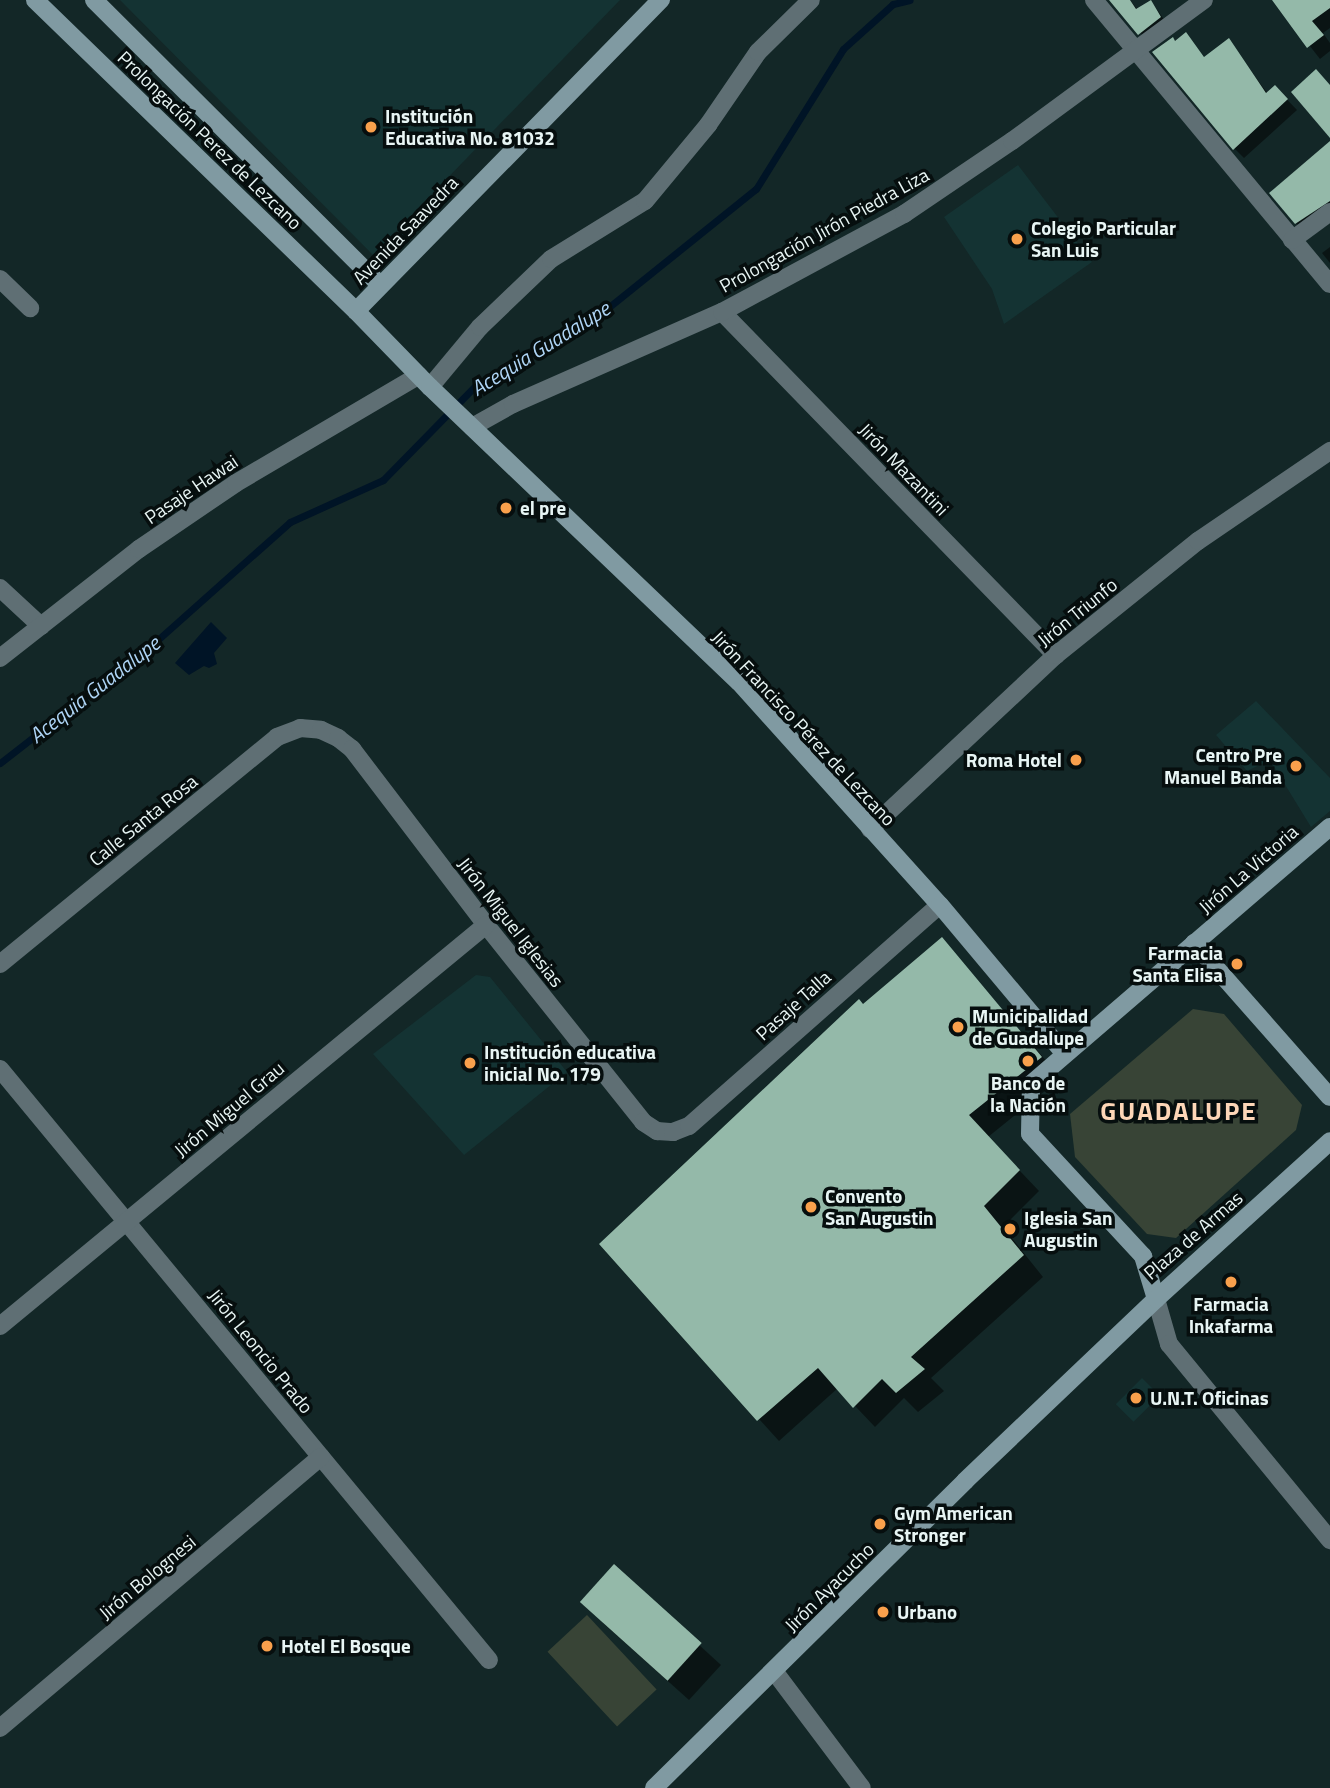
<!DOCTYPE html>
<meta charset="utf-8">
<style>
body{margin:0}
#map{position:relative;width:1330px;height:1788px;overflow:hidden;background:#132727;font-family:"Titillium Web",sans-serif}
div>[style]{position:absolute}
.built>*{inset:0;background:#143333;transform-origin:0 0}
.green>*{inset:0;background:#384436;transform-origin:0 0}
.water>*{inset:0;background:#001426}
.shadow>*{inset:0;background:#0007}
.stream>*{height:7px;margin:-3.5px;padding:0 3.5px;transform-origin:3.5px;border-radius:3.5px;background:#001426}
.building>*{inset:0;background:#94b9a9;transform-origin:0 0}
.street>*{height:18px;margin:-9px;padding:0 9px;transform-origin:9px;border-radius:9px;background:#5f6f74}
.secondary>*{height:18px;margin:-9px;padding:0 9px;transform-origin:9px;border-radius:9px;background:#809aa2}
.dots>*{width:19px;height:19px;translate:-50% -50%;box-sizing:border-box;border:4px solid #060e0e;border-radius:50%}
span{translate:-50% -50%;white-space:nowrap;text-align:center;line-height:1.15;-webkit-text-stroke:7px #060e0e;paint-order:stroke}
.poi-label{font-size:19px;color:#e8f5f4;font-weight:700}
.left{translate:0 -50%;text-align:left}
.right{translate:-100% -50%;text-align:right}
.street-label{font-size:19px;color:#e8f5f4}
.water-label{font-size:21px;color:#afd5f6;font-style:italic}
.district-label{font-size:26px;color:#fdd6b7;font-weight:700;letter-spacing:2px}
</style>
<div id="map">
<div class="built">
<div style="clip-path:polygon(120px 0,620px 0,373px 255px)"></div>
<div style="clip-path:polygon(1018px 165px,1092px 262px,1004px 324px,992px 289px,944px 217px)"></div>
<div style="clip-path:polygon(1256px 701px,1330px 778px,1330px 811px,1311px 827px,1270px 760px,1247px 771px,1216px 735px)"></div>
<div style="clip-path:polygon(476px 975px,490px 977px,567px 1072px,464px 1155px,373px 1054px)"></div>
<div style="left:1142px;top:1378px;width:25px;height:37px;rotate:45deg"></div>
</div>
<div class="green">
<div style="clip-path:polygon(1193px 1009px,1224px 1014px,1302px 1105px,1296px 1130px,1176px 1238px,1147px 1234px,1075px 1157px,1070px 1114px)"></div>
<div style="left:587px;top:1615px;width:102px;height:54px;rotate:47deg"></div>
</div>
<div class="water">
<div style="clip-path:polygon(211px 622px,227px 638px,214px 653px,217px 664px,209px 668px,204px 666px,189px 675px,175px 663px)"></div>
</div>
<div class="shadow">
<div style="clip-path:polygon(1113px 0,1130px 0,1138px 10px,1151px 1px,1170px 28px,1149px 43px)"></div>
<div style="clip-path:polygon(1274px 0,1330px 0,1330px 28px,1323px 33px,1330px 43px,1330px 51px,1320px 59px)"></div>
<div style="clip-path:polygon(1186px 35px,1205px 58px,1229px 41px,1268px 94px,1275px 87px,1297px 110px,1244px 158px,1234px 148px,1176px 42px)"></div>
<div style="clip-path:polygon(1330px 144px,1330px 219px,1308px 235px,1296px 223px)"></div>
<div style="clip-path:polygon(1330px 247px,1330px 263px,1322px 253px)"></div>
<div style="clip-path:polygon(942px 940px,1061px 1078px,988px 1137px,1039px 1191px,1003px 1227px,1043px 1277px,931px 1378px,944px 1391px,918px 1412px,904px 1398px,875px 1427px,838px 1388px,779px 1441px,601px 1244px,863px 1006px)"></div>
<div style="clip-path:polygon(614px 1567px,721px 1665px,689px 1700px,603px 1623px)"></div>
</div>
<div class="stream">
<div style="left:0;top:763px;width:194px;rotate:-37.9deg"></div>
<div style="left:153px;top:644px;width:183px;rotate:-41.7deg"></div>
<div style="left:290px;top:522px;width:102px;rotate:-24.3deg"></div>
<div style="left:383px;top:480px;width:133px;rotate:-45.6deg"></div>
<div style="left:476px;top:385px;width:148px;rotate:-30deg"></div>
<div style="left:604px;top:311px;width:195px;rotate:-38.8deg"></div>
<div style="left:756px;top:189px;width:165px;rotate:-58.1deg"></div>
<div style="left:843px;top:49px;width:67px;rotate:-42deg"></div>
<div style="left:893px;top:4px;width:17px;rotate:-13deg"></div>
</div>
<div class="building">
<div style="clip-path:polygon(1109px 0,1130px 0,1136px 9px,1151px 0,1161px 17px,1138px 35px)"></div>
<div style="clip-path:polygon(1272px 0,1330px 0,1330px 8px,1312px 21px,1324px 35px,1307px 48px)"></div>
<div style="clip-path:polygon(1186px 32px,1204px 57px,1229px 38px,1266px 93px,1275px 85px,1288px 99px,1233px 150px,1152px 52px,1173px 37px,1175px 41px)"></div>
<div style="clip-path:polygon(1316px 69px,1330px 85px,1330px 138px,1291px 92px)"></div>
<div style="clip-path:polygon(1330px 141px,1330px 201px,1295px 224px,1269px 193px)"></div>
<div style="clip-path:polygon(942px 937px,1042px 1057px,969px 1115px,1020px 1170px,984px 1206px,1024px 1255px,911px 1357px,925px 1369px,896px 1393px,882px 1379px,853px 1408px,818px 1368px,757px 1421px,599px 1244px,859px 999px,863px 1004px)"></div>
<div style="left:614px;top:1564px;width:118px;height:51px;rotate:42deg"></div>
</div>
<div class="street">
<div style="left:1094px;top:0;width:369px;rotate:50.3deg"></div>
<div style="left:1292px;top:240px;width:47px;rotate:-36.4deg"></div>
<div style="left:0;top:279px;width:42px;rotate:44deg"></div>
<div style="left:722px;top:312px;width:479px;rotate:45.8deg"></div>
<div style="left:430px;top:387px;width:78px;rotate:-50.2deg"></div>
<div style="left:480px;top:327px;width:98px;rotate:-43.8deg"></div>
<div style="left:551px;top:259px;width:110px;rotate:-31.7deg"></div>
<div style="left:645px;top:201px;width:99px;rotate:-50.3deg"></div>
<div style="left:708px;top:125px;width:88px;rotate:-55.6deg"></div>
<div style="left:758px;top:52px;width:74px;rotate:-44.5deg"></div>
<div style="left:472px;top:427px;width:47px;rotate:-29.3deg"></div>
<div style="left:513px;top:404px;width:228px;rotate:-23.8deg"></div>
<div style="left:722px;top:312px;width:207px;rotate:-28.3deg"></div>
<div style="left:904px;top:214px;width:130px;rotate:-34.1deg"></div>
<div style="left:1012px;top:141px;width:238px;rotate:-36.3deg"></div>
<div style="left:0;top:588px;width:56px;rotate:42.8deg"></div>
<div style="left:0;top:658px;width:177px;rotate:-38.1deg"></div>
<div style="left:139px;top:549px;width:117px;rotate:-34.2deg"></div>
<div style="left:236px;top:483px;width:212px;rotate:-30.5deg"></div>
<div style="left:870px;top:829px;width:255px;rotate:-43.1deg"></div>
<div style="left:1056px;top:655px;width:182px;rotate:-38.8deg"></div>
<div style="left:1198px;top:541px;width:160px;rotate:-34.3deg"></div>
<div style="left:0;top:964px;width:358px;rotate:-39.3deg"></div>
<div style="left:277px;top:737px;width:25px;rotate:-21deg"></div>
<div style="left:300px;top:728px;width:21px;rotate:5deg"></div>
<div style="left:321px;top:730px;width:19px;rotate:25deg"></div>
<div style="left:338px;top:738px;width:18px;rotate:38deg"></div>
<div style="left:352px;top:749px;width:221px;rotate:52.7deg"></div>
<div style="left:486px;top:925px;width:252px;rotate:51.4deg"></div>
<div style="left:643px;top:1122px;width:17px;rotate:33deg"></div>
<div style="left:657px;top:1131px;width:16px;rotate:4deg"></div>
<div style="left:673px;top:1132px;width:17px;rotate:-21deg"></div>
<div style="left:689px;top:1126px;width:334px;rotate:-41.4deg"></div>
<div style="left:0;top:1069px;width:767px;rotate:50.4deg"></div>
<div style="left:1156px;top:1299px;width:47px;rotate:73.9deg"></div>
<div style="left:1169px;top:1344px;width:254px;rotate:50.6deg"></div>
<div style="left:0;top:1326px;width:630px;rotate:-39.53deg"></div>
<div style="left:774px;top:1671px;width:146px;rotate:53.1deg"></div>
<div style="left:0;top:1728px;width:420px;rotate:-40.2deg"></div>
</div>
<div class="secondary">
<div style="left:35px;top:0;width:447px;rotate:44.1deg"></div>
<div style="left:356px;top:311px;width:106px;rotate:45.8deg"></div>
<div style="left:430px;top:387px;width:427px;rotate:43.7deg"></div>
<div style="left:739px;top:682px;width:300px;rotate:48deg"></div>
<div style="left:940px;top:905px;width:194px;rotate:50deg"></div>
<div style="left:94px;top:0;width:404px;rotate:44.9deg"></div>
<div style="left:356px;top:311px;width:436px;rotate:-45.6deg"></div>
<div style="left:1194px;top:943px;width:205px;rotate:48.6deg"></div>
<div style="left:1156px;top:1299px;width:45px;rotate:-106.8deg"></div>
<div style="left:1143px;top:1256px;width:166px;rotate:-132.8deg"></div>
<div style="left:1030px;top:1134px;width:50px;rotate:-88.9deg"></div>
<div style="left:1031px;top:1084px;width:394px;rotate:-40.7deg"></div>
<div style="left:654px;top:1788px;width:437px;rotate:-44.6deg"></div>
<div style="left:965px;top:1481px;width:264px;rotate:-43.6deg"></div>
<div style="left:1156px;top:1299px;width:235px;rotate:-42.2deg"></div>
</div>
<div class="dots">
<div style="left:371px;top:127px;background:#f9a04c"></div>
<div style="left:1017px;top:239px;background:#f9a04c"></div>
<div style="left:506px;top:508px;background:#f9a04c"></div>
<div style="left:1076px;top:760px;background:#f9a04c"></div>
<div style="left:1296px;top:766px;background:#f9a04c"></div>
<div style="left:1237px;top:964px;background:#f9a04c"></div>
<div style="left:958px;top:1027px;background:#f9a04c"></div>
<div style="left:1028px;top:1061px;background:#f9a04c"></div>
<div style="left:470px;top:1063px;background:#f9a04c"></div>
<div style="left:811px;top:1207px;background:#f9a04c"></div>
<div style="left:1010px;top:1229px;background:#f9a04c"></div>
<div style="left:1231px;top:1282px;background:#f9a04c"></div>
<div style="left:1136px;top:1398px;background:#f9a04c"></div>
<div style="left:880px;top:1524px;background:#f9a04c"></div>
<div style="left:883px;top:1612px;background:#f9a04c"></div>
<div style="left:267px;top:1646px;background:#f9a04c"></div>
</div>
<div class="poi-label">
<span class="left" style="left:385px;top:127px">Institución<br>Educativa No. 81032</span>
<span class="left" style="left:1031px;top:239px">Colegio Particular<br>San Luis</span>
<span class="left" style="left:520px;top:508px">el pre</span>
<span class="right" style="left:1282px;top:766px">Centro Pre<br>Manuel Banda</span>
<span class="right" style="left:1062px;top:760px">Roma Hotel</span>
<span class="right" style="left:1223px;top:964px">Farmacia<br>Santa Elisa</span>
<span class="left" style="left:972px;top:1027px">Municipalidad<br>de Guadalupe</span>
<span class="left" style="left:484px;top:1063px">Institución educativa<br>inicial No. 179</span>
<span style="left:1028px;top:1094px">Banco de<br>la Nación</span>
<span class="left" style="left:825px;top:1207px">Convento<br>San Augustin</span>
<span class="left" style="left:1024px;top:1229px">Iglesia San<br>Augustin</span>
<span style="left:1231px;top:1315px">Farmacia<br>Inkafarma</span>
<span class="left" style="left:1150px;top:1398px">U.N.T. Oficinas</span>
<span class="left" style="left:894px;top:1524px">Gym American<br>Stronger</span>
<span class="left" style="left:897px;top:1612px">Urbano</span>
<span class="left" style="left:281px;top:1646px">Hotel El Bosque</span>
</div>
<div class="street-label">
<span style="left:210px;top:140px;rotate:44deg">Prolongación Perez de Lezcano</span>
<span style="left:405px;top:230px;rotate:-46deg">Avenida Saavedra</span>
<span style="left:824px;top:230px;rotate:-29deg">Prolongación Jirón Piedra Liza</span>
<span style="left:904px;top:469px;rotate:46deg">Jirón Mazantini</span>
<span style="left:191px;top:489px;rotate:-34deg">Pasaje Hawai</span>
<span style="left:1077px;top:612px;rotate:-39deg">Jirón Triunfo</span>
<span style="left:804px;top:728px;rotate:47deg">Jirón Francisco Pérez de Lezcano</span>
<span style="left:143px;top:820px;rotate:-39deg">Calle Santa Rosa</span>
<span style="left:1248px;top:869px;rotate:-41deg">Jirón La Victoria</span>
<span style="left:511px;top:922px;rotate:52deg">Jirón Miguel Iglesias</span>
<span style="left:793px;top:1005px;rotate:-42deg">Pasaje Talla</span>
<span style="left:229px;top:1109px;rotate:-40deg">Jirón Miguel Grau</span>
<span style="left:1193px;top:1235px;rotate:-41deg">Plaza de Armas</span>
<span style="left:261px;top:1351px;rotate:51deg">Jirón Leoncio Prado</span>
<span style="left:147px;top:1577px;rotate:-40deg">Jirón Bolognesi</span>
<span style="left:829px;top:1587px;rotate:-45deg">Jirón Ayacucho</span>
</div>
<div class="water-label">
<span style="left:540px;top:348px;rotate:-32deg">Acequia Guadalupe</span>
<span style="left:94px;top:689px;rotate:-38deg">Acequia Guadalupe</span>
</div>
<div class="district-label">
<span style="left:1179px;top:1111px">GUADALUPE</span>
</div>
</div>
